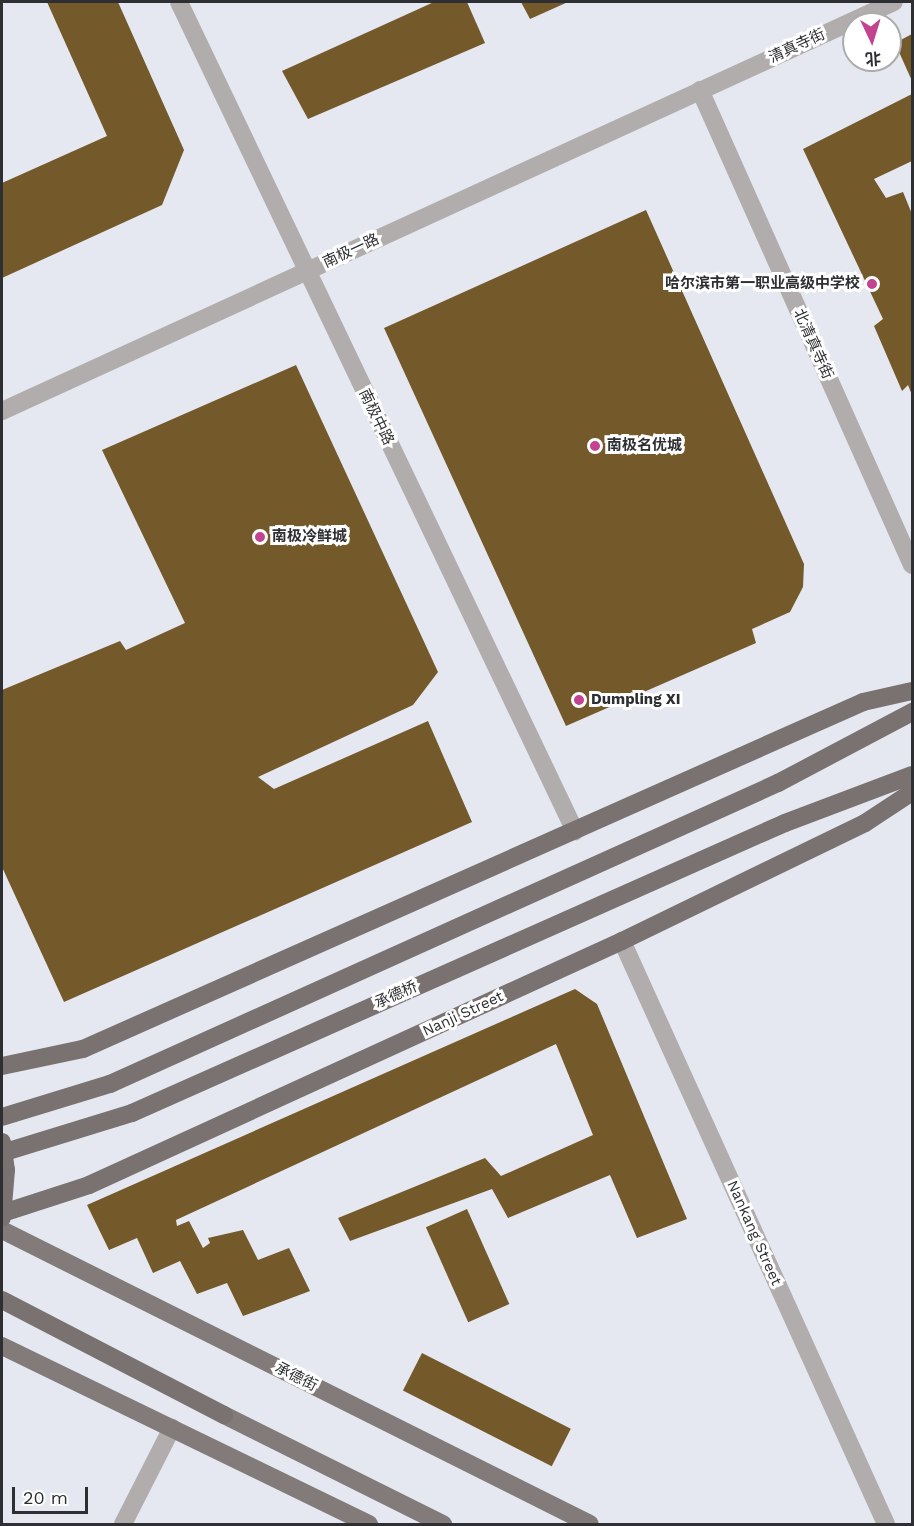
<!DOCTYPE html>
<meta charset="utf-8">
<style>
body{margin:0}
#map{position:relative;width:914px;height:1526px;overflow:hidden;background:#e5e8f0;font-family:"Work Sans","Noto Sans SC",sans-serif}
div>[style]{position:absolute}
.building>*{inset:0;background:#74592b;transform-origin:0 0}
.tertiary>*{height:18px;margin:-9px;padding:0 9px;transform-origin:9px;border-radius:9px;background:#b1adac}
.primary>*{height:18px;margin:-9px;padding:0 9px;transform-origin:9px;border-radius:9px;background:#827b79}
.trunk>*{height:18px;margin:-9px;padding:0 9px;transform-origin:9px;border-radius:9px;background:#7a7270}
.trunk-bridge>*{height:18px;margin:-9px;padding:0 9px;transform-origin:9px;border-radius:9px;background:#7a7270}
.dots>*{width:16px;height:16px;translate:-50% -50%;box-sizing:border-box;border:3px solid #fff;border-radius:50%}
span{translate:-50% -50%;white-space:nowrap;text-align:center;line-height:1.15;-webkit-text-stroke:6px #fff;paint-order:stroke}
.street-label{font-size:15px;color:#2e2f32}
.poi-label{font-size:15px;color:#2e2f32;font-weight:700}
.right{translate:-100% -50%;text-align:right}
.left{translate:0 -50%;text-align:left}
.frame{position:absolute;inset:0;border:3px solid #2e2f32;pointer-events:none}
.north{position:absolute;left:842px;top:12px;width:60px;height:60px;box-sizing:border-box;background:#fff;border:2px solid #abacad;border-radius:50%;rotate:176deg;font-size:16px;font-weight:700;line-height:24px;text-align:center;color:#2e2f32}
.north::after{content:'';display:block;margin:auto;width:21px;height:27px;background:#c2438f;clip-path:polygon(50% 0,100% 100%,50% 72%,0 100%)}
.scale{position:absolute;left:12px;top:1487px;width:76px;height:27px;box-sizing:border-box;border:3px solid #2e2f32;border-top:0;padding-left:8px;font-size:18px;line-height:21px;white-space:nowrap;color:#2e2f32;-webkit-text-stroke:4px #fff;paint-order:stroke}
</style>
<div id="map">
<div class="building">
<div style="clip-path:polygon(47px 2px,118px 2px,184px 150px,162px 205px,2px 278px,2px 183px,107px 136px)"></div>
<div style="clip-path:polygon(434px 2px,467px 2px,485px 43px,308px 119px,282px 71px)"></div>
<div style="clip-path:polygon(521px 2px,568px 2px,530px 19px)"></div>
<div style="clip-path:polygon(912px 34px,912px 81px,895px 43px)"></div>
<div style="clip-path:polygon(912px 94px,912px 161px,874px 179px,886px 198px,903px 192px,912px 214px,912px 395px,908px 385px,902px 391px,874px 326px,883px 319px,803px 149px)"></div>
<div style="clip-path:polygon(646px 210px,804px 564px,803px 587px,790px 612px,752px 629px,756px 643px,566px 726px,384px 328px)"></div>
<div style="clip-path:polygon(296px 365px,438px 672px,413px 705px,258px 777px,274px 789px,428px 721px,472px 822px,64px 1002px,2px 867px,2px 690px,120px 641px,126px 650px,185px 623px,102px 450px)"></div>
<div style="clip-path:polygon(575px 989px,597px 1004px,687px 1219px,637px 1238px,610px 1175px,508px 1218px,492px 1189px,350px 1241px,338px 1218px,485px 1158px,501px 1176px,593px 1135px,556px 1044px,176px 1220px,177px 1226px,189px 1221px,203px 1248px,210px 1243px,208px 1238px,243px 1230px,258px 1260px,289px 1248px,310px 1291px,243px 1316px,227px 1283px,197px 1294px,180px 1261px,153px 1273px,137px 1238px,109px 1250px,87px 1205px)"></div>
<div style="left:467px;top:1209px;width:104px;height:45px;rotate:66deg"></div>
<div style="left:422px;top:1353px;width:167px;height:42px;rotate:27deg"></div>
</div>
<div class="tertiary">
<div style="left:179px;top:2px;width:919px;rotate:64.47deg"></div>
<div style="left:700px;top:90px;width:520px;rotate:65.95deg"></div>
<div style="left:2px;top:411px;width:981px;rotate:-24.63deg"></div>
<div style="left:622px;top:941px;width:640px;rotate:65.64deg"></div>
<div style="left:123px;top:1524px;width:108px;rotate:-63deg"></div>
</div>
<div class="primary">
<div style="left:2px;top:1230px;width:657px;rotate:26.57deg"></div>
<div style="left:2px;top:1346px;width:408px;rotate:25.9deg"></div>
<div style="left:224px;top:1415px;width:245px;rotate:26.5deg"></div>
</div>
<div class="trunk">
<div style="left:785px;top:823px;width:136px;rotate:-20.7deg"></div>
<div style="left:2px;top:1066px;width:83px;rotate:-11.9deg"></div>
<div style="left:83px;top:1049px;width:854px;rotate:-23.98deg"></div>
<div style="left:863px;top:702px;width:50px;rotate:-12.7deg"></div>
<div style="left:2px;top:1117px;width:113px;rotate:-17deg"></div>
<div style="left:110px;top:1084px;width:733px;rotate:-24.26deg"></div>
<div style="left:778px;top:783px;width:152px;rotate:-27.9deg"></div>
<div style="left:2px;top:1142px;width:28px;rotate:82deg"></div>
<div style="left:6px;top:1170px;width:48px;rotate:94.8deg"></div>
<div style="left:3px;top:1213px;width:90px;rotate:-18deg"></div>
<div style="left:89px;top:1185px;width:586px;rotate:-24.6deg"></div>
<div style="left:622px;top:941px;width:270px;rotate:-25.9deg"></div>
<div style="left:865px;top:823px;width:56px;rotate:-33.4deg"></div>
<div style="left:2px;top:1300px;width:250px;rotate:27.4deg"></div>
</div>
<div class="trunk-bridge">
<div style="left:2px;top:1153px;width:136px;rotate:-17.1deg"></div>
<div style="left:132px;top:1113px;width:714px;rotate:-23.95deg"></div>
</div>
<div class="dots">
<div style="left:872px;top:284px;background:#c2438f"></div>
<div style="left:595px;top:446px;background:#c2438f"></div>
<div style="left:260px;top:537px;background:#c2438f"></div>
<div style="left:579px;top:700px;background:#c2438f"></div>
</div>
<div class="street-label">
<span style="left:797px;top:46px;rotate:-25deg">清真寺街</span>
<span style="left:351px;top:251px;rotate:-25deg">南极一路</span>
<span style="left:813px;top:344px;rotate:66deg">北清真寺街</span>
<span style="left:376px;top:417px;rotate:64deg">南极中路</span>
<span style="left:396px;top:995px;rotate:-24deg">承德桥</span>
<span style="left:463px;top:1014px;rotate:-25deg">Nanji Street</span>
<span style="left:754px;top:1233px;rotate:66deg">Nankang Street</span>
<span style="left:296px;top:1377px;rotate:27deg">承德街</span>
</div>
<div class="poi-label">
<span class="right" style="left:860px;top:284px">哈尔滨市第一职业高级中学校</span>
<span class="left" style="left:607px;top:446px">南极名优城</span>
<span class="left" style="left:272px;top:537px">南极冷鲜城</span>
<span class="left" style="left:591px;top:700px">Dumpling XI</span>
</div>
<div class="frame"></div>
<div class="north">北</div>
<div class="scale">20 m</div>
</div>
